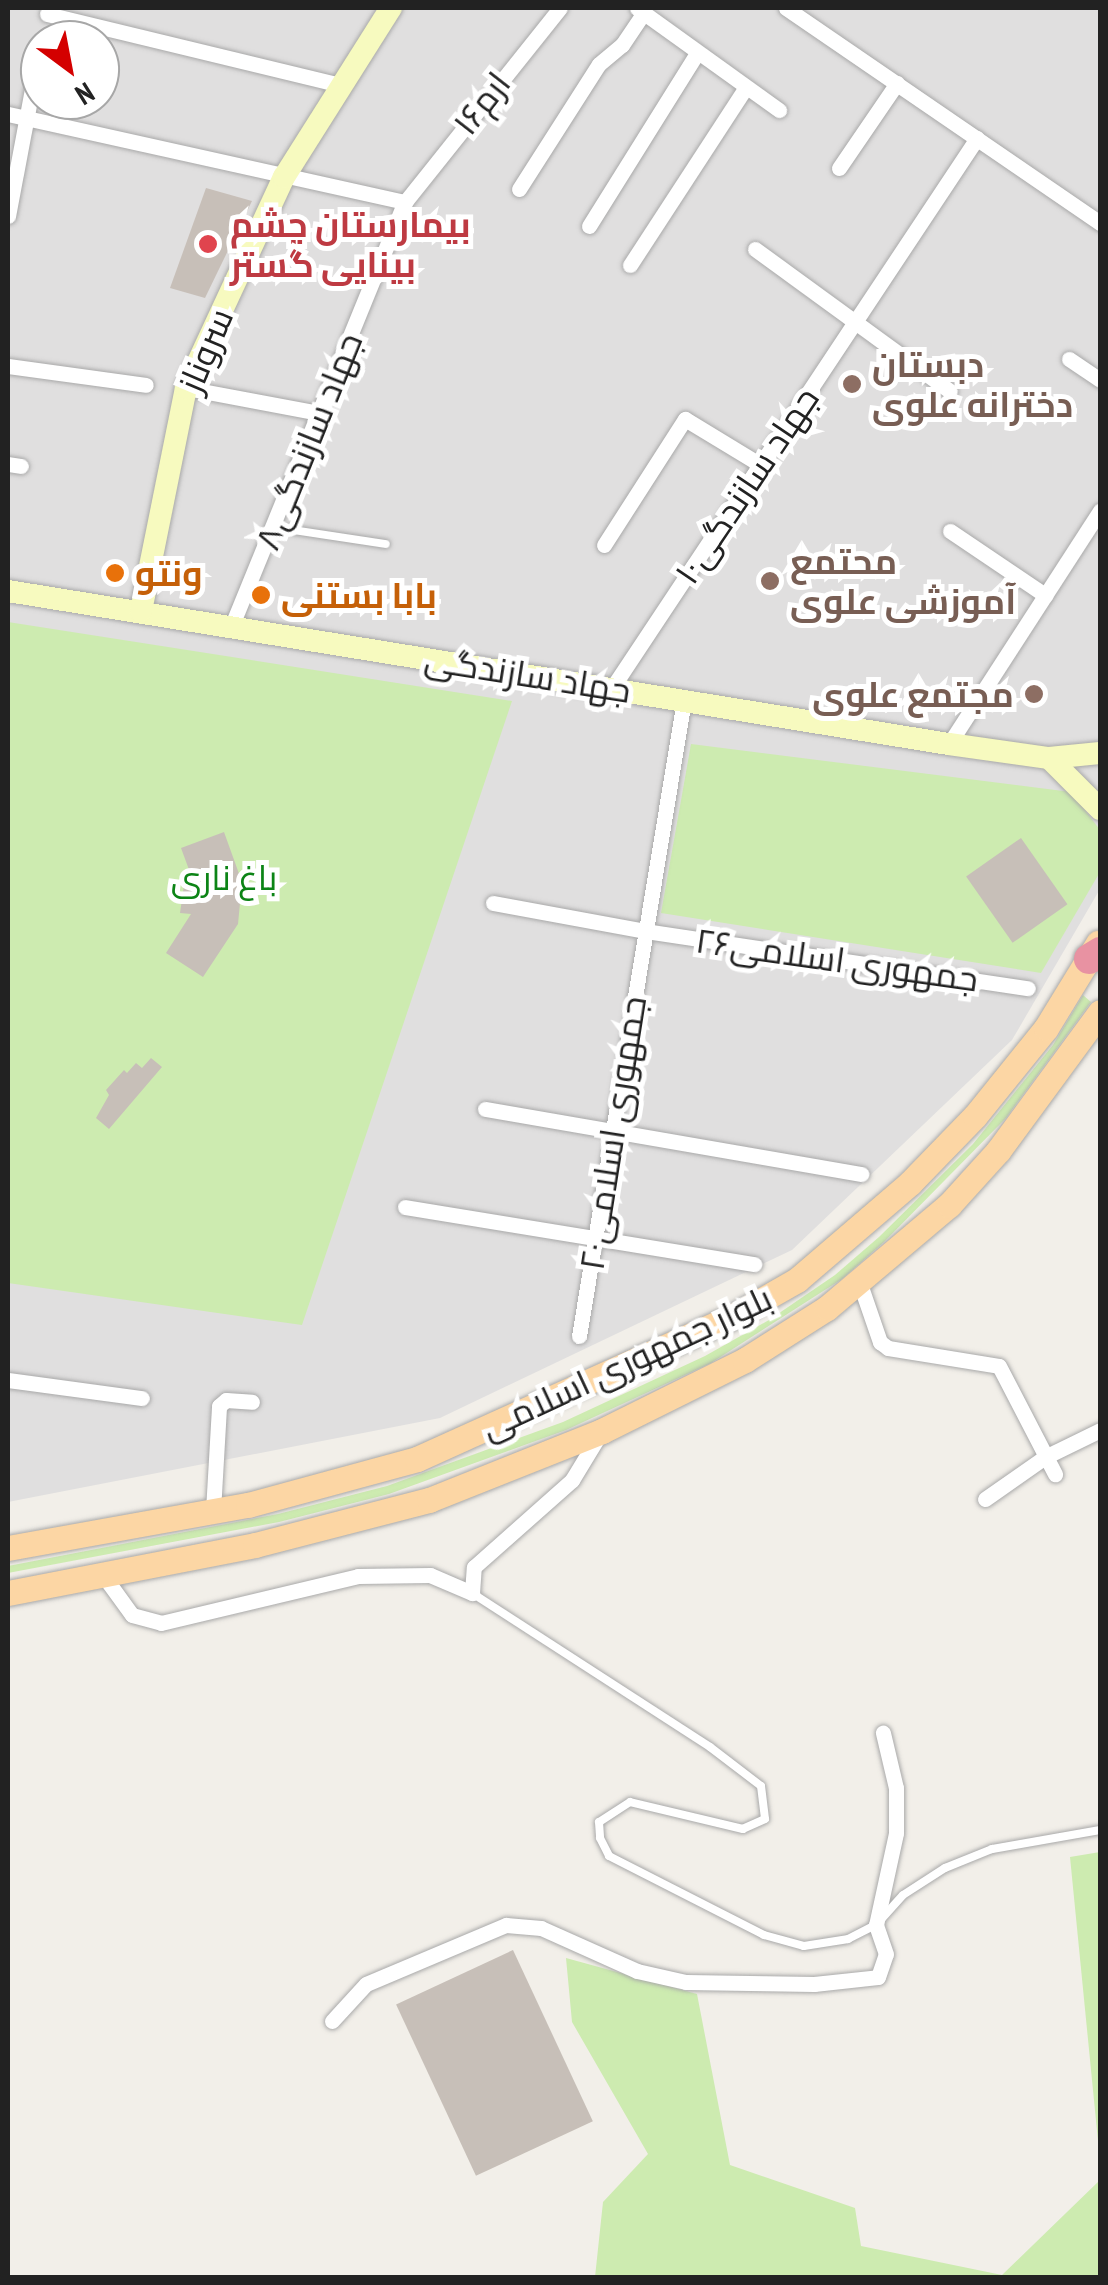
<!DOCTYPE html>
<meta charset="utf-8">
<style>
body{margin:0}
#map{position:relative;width:1108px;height:2285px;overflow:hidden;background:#f2efe9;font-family:"PT Sans Narrow",Cairo,sans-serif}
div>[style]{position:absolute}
.residential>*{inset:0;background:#e0dfdf}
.grass>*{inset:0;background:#cdebb0}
.building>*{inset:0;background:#c7bfb8;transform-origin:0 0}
.roads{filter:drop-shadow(0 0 2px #a9a9a9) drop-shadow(0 0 2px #a9a9a9)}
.lane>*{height:8px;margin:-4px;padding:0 4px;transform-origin:4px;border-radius:4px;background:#fff}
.street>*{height:15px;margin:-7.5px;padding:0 7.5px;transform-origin:7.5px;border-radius:7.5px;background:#fff}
.secondary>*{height:22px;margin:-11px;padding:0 11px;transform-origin:11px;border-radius:11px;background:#f7fabf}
.primary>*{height:25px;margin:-12.5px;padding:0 12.5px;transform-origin:12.5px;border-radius:12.5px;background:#fcd6a4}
.highway>*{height:30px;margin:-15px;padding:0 15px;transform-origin:15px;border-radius:15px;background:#e892a2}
.dots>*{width:28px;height:28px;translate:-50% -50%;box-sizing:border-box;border:5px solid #fff;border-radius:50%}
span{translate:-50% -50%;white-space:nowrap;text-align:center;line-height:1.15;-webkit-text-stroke:10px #fff;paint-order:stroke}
.street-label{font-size:35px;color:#222}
.health-label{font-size:35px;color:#be3a42;font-weight:700}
.left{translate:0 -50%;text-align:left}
.education-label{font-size:35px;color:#785e54;font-weight:700}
.right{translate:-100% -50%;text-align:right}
.food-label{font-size:35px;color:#c56008;font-weight:700}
.park-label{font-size:35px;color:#0c8416}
.frame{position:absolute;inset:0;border:10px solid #222;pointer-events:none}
.north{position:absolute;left:20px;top:20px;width:100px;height:100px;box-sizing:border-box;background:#fff;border:2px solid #a7a7a7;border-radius:50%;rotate:148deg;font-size:28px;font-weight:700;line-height:40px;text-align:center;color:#222}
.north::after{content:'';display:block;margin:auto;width:35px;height:45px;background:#d40000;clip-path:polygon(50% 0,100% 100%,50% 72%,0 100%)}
</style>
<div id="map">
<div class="residential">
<div style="clip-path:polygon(evenodd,8px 8px,1100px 8px,1100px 889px,1012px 1040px,792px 1250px,440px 1418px,8px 1502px,8px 8px,40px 40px,100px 40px,100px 100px,40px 100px,40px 40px)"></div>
</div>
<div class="grass">
<div style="clip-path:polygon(8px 622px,512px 701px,302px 1325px,8px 1283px)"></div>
<div style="clip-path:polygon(691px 744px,1071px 792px,1100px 830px,1100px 872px,1041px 973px,661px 913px)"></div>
<div style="clip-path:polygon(1083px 995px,1091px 1002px,1006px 1118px,884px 1242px,842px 1279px,711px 1363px,566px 1430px,389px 1494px,279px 1522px,8px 1573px,8px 1566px,278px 1514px,387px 1486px,563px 1422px,705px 1356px,769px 1320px,835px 1275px,879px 1237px,973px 1144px,1053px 1045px)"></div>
<div style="clip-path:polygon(1100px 1852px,1100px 2161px,1070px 1857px)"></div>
<div style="clip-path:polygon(566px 1958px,697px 1994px,730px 2165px,855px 2208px,861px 2246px,1002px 2275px,1100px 2180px,1100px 2277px,595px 2277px,603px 2202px,648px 2154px,572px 2022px)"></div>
</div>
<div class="building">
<div style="clip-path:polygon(206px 188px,252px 201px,205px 298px,170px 288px)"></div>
<div style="clip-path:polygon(224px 832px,242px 882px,238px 924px,203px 977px,166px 953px,191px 914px,180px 913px,184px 885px,195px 886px,181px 848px)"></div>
<div style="left:1021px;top:838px;width:81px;height:67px;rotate:55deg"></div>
<div style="clip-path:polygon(151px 1058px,162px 1067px,109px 1129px,96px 1118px,109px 1095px,106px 1090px,124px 1070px,127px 1073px,136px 1063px,142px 1068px)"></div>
<div style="left:513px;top:1950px;width:189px;height:129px;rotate:65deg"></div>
</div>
<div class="roads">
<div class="lane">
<div style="left:273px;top:527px;width:114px;rotate:8.6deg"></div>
<div style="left:472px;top:1593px;width:283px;rotate:32.9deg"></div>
<div style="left:710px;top:1747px;width:64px;rotate:37.4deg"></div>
<div style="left:761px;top:1786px;width:33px;rotate:83deg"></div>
<div style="left:765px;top:1819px;width:24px;rotate:156deg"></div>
<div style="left:743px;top:1829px;width:116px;rotate:-166.6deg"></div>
<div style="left:630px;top:1802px;width:37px;rotate:147deg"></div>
<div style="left:599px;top:1822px;width:16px;rotate:86deg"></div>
<div style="left:600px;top:1838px;width:20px;rotate:63deg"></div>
<div style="left:609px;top:1856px;width:174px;rotate:27deg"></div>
<div style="left:764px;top:1935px;width:41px;rotate:15.4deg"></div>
<div style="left:804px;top:1946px;width:45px;rotate:-9deg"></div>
<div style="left:848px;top:1939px;width:31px;rotate:-27deg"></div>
<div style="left:876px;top:1925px;width:40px;rotate:-48deg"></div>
<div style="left:903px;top:1895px;width:50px;rotate:-32.7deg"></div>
<div style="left:945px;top:1868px;width:51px;rotate:-22deg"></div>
<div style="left:992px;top:1849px;width:110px;rotate:-10deg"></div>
</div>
<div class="street">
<div style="left:637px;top:8px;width:175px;rotate:35.7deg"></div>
<div style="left:786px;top:8px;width:381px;rotate:34.4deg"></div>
<div style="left:47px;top:14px;width:302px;rotate:13.6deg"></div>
<div style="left:8px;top:114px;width:407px;rotate:12.5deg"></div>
<div style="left:839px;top:168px;width:103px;rotate:-55.7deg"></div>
<div style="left:519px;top:189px;width:148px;rotate:-57.4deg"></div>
<div style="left:599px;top:64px;width:30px;rotate:-40deg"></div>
<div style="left:622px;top:45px;width:36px;rotate:-56deg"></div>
<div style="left:8px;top:216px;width:172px;rotate:-79.3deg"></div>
<div style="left:589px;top:226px;width:204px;rotate:-58deg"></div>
<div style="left:755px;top:249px;width:241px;rotate:36.1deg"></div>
<div style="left:630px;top:265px;width:212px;rotate:-56.9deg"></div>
<div style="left:1069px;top:359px;width:37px;rotate:34deg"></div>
<div style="left:8px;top:366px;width:139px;rotate:7.8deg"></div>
<div style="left:186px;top:388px;width:136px;rotate:10.6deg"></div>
<div style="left:8px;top:464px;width:13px;rotate:9deg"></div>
<div style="left:950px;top:531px;width:115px;rotate:34deg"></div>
<div style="left:604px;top:545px;width:150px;rotate:-57.3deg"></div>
<div style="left:685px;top:419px;width:87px;rotate:31.3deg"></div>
<div style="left:232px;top:625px;width:457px;rotate:-67.8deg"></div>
<div style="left:405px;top:202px;width:248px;rotate:-51.4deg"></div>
<div style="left:612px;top:688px;width:660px;rotate:-56.43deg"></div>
<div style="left:949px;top:744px;width:278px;rotate:-57.1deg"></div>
<div style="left:493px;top:903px;width:155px;rotate:10.4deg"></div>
<div style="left:645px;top:931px;width:387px;rotate:8.5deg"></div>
<div style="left:485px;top:1109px;width:382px;rotate:9.8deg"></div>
<div style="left:405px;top:1207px;width:354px;rotate:9.3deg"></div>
<div style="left:859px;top:1281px;width:65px;rotate:71deg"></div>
<div style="left:880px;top:1342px;width:10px;rotate:37deg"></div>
<div style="left:888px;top:1348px;width:112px;rotate:9.2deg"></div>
<div style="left:999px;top:1366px;width:122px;rotate:62.6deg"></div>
<div style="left:579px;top:1336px;width:645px;rotate:-80.63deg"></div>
<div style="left:8px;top:1380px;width:135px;rotate:7.7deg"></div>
<div style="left:985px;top:1499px;width:73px;rotate:-35deg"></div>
<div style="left:1045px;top:1457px;width:61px;rotate:-26.1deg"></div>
<div style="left:213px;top:1511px;width:105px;rotate:-86.7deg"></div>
<div style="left:219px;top:1406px;width:9px;rotate:-41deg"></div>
<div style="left:226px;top:1400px;width:26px;rotate:4deg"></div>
<div style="left:103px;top:1575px;width:49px;rotate:54.1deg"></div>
<div style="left:132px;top:1615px;width:30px;rotate:15deg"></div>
<div style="left:161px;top:1623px;width:203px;rotate:-13.4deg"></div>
<div style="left:358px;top:1576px;width:72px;rotate:-0.8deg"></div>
<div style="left:430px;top:1575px;width:46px;rotate:23.2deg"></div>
<div style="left:472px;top:1593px;width:26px;rotate:-86deg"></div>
<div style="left:474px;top:1567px;width:131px;rotate:-41.6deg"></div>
<div style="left:572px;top:1480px;width:54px;rotate:-58.7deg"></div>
<div style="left:332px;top:2021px;width:50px;rotate:-47.4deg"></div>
<div style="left:366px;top:1984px;width:152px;rotate:-22.9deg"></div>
<div style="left:506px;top:1925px;width:35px;rotate:5deg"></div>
<div style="left:541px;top:1928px;width:105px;rotate:24.1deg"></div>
<div style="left:637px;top:1971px;width:50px;rotate:12.7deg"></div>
<div style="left:686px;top:1982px;width:128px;rotate:0.9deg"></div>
<div style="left:814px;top:1984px;width:64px;rotate:-6.2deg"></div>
<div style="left:878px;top:1977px;width:24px;rotate:-71deg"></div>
<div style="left:886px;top:1954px;width:31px;rotate:-109deg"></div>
<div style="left:876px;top:1925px;width:94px;rotate:-77.7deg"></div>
<div style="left:896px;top:1833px;width:45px;rotate:-90deg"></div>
<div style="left:896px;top:1788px;width:57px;rotate:-103.3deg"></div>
</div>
<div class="secondary">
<div style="left:8px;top:591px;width:953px;rotate:9.24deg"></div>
<div style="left:949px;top:744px;width:101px;rotate:8deg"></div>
<div style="left:1049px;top:758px;width:51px;rotate:-5.6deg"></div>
<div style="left:141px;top:611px;width:227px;rotate:-78.6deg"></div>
<div style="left:186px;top:388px;width:233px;rotate:-65.1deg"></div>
<div style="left:284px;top:177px;width:200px;rotate:-57.7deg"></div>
<div style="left:1049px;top:758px;width:72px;rotate:45deg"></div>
</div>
<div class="primary">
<div style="left:8px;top:1548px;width:244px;rotate:-10.2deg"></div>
<div style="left:248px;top:1505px;width:175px;rotate:-15.2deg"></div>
<div style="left:417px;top:1459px;width:346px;rotate:-24.3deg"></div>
<div style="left:732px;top:1317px;width:75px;rotate:-29.6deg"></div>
<div style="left:797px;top:1280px;width:149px;rotate:-40.6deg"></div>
<div style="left:910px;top:1183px;width:93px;rotate:-45.9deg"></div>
<div style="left:975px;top:1116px;width:113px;rotate:-51.1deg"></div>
<div style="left:1046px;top:1028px;width:100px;rotate:-58.5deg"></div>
<div style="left:8px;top:1593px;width:252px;rotate:-11deg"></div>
<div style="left:255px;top:1545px;width:180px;rotate:-14.5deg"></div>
<div style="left:429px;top:1500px;width:186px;rotate:-21.7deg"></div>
<div style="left:602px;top:1431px;width:160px;rotate:-26.4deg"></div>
<div style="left:745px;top:1360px;width:97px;rotate:-32.4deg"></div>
<div style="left:827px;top:1308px;width:160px;rotate:-40.2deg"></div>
<div style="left:949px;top:1205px;width:73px;rotate:-47.8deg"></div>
<div style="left:998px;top:1151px;width:172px;rotate:-53.7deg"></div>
</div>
<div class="highway">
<div style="left:1089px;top:959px;width:13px;rotate:-32deg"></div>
</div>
</div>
<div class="dots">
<div style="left:208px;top:244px;background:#e0444e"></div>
<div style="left:852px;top:384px;background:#8d6e63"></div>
<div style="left:115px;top:573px;background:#e8710a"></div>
<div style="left:770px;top:581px;background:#8d6e63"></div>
<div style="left:261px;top:595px;background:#e8710a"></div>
<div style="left:1034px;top:694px;background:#8d6e63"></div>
</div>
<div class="street-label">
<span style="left:481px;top:103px;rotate:-52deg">ارم۱۶</span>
<span style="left:205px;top:350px;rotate:-67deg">سروناز</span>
<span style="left:308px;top:441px;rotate:-68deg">جهاد سازندگی۸</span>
<span style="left:746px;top:485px;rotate:-56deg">جهاد سازندگی۱۰</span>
<span style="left:528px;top:674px;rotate:9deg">جهاد سازندگی</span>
<span style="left:837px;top:959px;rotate:8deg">جمهوری اسلامی۲۶</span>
<span style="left:612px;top:1133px;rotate:-81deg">جمهوری اسلامی۲۰</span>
<span style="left:626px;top:1362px;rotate:-25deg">بلوار جمهوری اسلامی</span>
</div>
<div class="health-label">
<span class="left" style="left:230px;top:244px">بیمارستان چشم<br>بینایی گستر</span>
</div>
<div class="education-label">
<span class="left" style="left:872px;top:384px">دبستان<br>دخترانه علوی</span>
<span class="left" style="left:790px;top:581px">محتمع<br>آموزشی علوی</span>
<span class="right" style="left:1014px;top:694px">مجتمع علوی</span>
</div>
<div class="food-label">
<span class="left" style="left:135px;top:573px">ونتو</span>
<span class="left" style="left:281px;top:595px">بابا بستنی</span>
</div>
<div class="park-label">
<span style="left:224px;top:877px">باغ ناری</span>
</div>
<div class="frame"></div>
<div class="north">N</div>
</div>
